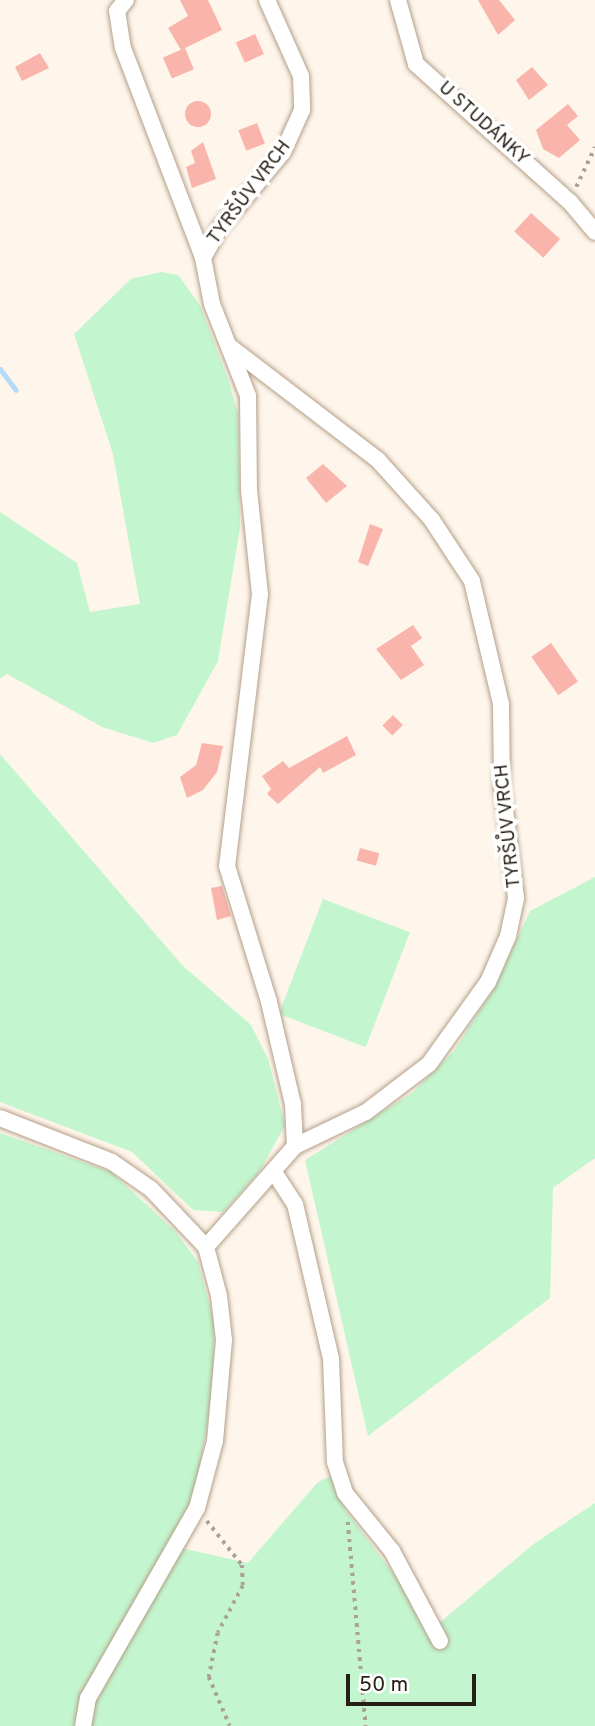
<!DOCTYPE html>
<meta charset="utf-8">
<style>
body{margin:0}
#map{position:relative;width:595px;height:1726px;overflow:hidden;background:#fef5eb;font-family:Overpass,sans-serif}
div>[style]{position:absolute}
.green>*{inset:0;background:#c3f6ce;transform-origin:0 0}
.stream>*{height:5px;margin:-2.5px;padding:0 2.5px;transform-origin:2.5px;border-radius:2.5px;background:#b3dbfa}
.building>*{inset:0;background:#f9b5ab;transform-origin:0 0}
.round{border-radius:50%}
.path>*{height:3.5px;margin-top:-1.75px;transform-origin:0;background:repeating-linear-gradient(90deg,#aaa197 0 3.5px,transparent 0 8.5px)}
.roads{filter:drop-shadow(0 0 2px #b39f88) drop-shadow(0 0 2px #b39f88)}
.street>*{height:16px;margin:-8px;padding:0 8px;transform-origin:8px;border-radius:8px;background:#fff}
span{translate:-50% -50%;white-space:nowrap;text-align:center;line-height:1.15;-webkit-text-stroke:7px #fff;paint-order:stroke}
.street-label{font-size:19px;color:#261f15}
.scale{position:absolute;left:346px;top:1674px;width:130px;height:32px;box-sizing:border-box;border:4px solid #261f15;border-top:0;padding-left:9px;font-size:21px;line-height:24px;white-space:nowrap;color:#261f15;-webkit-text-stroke:5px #fff;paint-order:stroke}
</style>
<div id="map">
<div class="green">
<div style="clip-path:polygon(161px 272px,178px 275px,200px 305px,228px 379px,238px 414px,240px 528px,218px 661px,177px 735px,153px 743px,102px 727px,7px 674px,0 679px,0 512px,77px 563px,90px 612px,140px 604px,113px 454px,74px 334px,131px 279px)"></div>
<div style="clip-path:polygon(0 754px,182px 965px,251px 1025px,268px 1059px,285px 1125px,260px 1171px,223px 1212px,193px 1210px,132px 1152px,0 1102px)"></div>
<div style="clip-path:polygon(595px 877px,595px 1158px,553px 1188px,550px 1298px,368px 1436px,305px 1160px,412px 1093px,454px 1051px,495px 986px,530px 911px)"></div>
<div style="left:323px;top:899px;width:93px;height:123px;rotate:21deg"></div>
<div style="clip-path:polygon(0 1133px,111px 1172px,175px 1231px,198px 1262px,214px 1321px,213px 1392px,195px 1493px,168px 1545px,248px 1563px,317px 1483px,330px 1476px,346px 1511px,403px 1586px,426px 1634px,535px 1543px,595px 1503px,595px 1726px,0 1726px)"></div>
</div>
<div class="stream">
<div style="left:0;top:369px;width:26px;rotate:53deg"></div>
</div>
<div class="building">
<div style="clip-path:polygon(180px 0,208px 0,222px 30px,181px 50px,168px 28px,188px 16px)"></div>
<div style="clip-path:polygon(478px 0,499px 0,515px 20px,498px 35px)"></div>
<div style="left:255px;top:34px;width:22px;height:21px;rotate:66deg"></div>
<div style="left:185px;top:48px;width:23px;height:24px;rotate:67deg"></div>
<div style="clip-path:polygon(40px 53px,49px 68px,22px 81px,15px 67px)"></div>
<div style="clip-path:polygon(532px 67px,548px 85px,529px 100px,516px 80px)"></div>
<div class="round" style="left:185px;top:101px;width:26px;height:26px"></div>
<div style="clip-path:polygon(568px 104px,578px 116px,567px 125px,580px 140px,559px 158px,543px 149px,536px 130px)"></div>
<div style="left:257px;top:123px;width:22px;height:20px;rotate:69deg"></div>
<div style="clip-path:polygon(203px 142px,216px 179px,192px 188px,186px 167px,195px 163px,191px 151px)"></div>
<div style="left:531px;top:213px;width:39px;height:25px;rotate:42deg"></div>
<div style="clip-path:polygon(323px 464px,347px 486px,326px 503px,306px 478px)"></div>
<div style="clip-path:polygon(370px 524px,383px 529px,368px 566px,358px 562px)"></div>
<div style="clip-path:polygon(413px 625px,422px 638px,411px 646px,424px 665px,401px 680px,376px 649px)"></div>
<div style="left:551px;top:643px;width:47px;height:24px;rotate:55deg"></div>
<div style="left:393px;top:715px;width:14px;height:15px;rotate:45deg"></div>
<div style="clip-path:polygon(347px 736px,356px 755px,323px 773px,320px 767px,278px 804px,267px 794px,271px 789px,262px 776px,283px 761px,289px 768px)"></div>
<div style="clip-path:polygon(202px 743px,223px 746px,217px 772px,203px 790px,187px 798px,180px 777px,196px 765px)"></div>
<div style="left:360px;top:848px;width:20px;height:13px;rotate:15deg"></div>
<div style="clip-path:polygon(222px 886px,231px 916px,217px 920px,211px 888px)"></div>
</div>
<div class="path">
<div style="left:576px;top:187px;width:44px;rotate:-64.6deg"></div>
<div style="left:207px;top:1521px;width:56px;rotate:51.5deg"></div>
<div style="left:242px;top:1565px;width:21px;rotate:87deg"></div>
<div style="left:243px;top:1586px;width:53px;rotate:118deg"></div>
<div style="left:218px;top:1633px;width:45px;rotate:101.6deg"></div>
<div style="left:209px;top:1677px;width:53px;rotate:66.8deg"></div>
<div style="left:348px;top:1522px;width:205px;rotate:85deg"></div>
</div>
<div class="roads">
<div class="street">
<div style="left:126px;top:0;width:14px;rotate:129deg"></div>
<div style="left:117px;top:11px;width:37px;rotate:81deg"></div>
<div style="left:123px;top:48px;width:225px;rotate:69.1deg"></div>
<div style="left:267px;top:0;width:83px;rotate:65.9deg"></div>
<div style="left:301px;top:76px;width:34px;rotate:88deg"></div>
<div style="left:302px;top:110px;width:46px;rotate:114.3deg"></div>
<div style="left:283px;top:152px;width:100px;rotate:129.7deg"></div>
<div style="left:219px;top:229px;width:33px;rotate:119deg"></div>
<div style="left:203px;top:258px;width:47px;rotate:78.9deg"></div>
<div style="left:212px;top:304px;width:99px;rotate:68.6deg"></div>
<div style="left:248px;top:396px;width:94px;rotate:89.4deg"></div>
<div style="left:249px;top:490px;width:105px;rotate:84deg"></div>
<div style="left:260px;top:594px;width:274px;rotate:96.9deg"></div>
<div style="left:227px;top:866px;width:142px;rotate:72.8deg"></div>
<div style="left:269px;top:1002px;width:105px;rotate:76.8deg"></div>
<div style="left:293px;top:1104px;width:42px;rotate:87.3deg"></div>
<div style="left:398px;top:0;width:66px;rotate:74.3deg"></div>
<div style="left:416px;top:64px;width:207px;rotate:41.9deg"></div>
<div style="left:570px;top:202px;width:39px;rotate:50deg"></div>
<div style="left:0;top:1118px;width:120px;rotate:21.4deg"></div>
<div style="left:112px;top:1162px;width:47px;rotate:34.7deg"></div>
<div style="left:151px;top:1189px;width:80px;rotate:46.5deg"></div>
<div style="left:206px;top:1247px;width:51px;rotate:75.1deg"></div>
<div style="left:219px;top:1296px;width:44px;rotate:83.5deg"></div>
<div style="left:224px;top:1340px;width:101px;rotate:95.1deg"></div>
<div style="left:215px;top:1441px;width:69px;rotate:105deg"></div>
<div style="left:197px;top:1508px;width:219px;rotate:119.8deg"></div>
<div style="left:88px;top:1698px;width:28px;rotate:100deg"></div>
<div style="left:274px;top:1172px;width:38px;rotate:57deg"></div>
<div style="left:295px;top:1204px;width:159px;rotate:76.9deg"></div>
<div style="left:331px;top:1359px;width:103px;rotate:87.8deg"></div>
<div style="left:335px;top:1462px;width:33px;rotate:72deg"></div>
<div style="left:345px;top:1493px;width:75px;rotate:51deg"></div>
<div style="left:392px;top:1551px;width:102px;rotate:61.9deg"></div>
<div style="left:206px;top:1247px;width:135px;rotate:-48.6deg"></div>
<div style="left:295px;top:1146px;width:79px;rotate:-25.6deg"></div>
<div style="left:366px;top:1112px;width:79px;rotate:-37.3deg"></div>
<div style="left:429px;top:1064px;width:101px;rotate:-54.3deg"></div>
<div style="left:488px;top:982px;width:50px;rotate:-66.5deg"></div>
<div style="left:508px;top:936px;width:39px;rotate:-78deg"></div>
<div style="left:516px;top:898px;width:113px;rotate:-97.1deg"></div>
<div style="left:502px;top:786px;width:82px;rotate:-90.7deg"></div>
<div style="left:501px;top:704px;width:126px;rotate:-103.3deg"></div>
<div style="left:472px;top:581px;width:73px;rotate:-123.3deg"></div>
<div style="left:432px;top:520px;width:81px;rotate:-132deg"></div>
<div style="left:378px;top:460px;width:186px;rotate:-142.6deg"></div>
</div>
</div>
<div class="street-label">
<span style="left:483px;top:124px;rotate:42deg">U STUDÁNKY</span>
<span style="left:250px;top:193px;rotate:-53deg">TYRŠŮV VRCH</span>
<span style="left:509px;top:826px;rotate:-96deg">TYRŠŮV VRCH</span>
</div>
<div class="scale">50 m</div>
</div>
